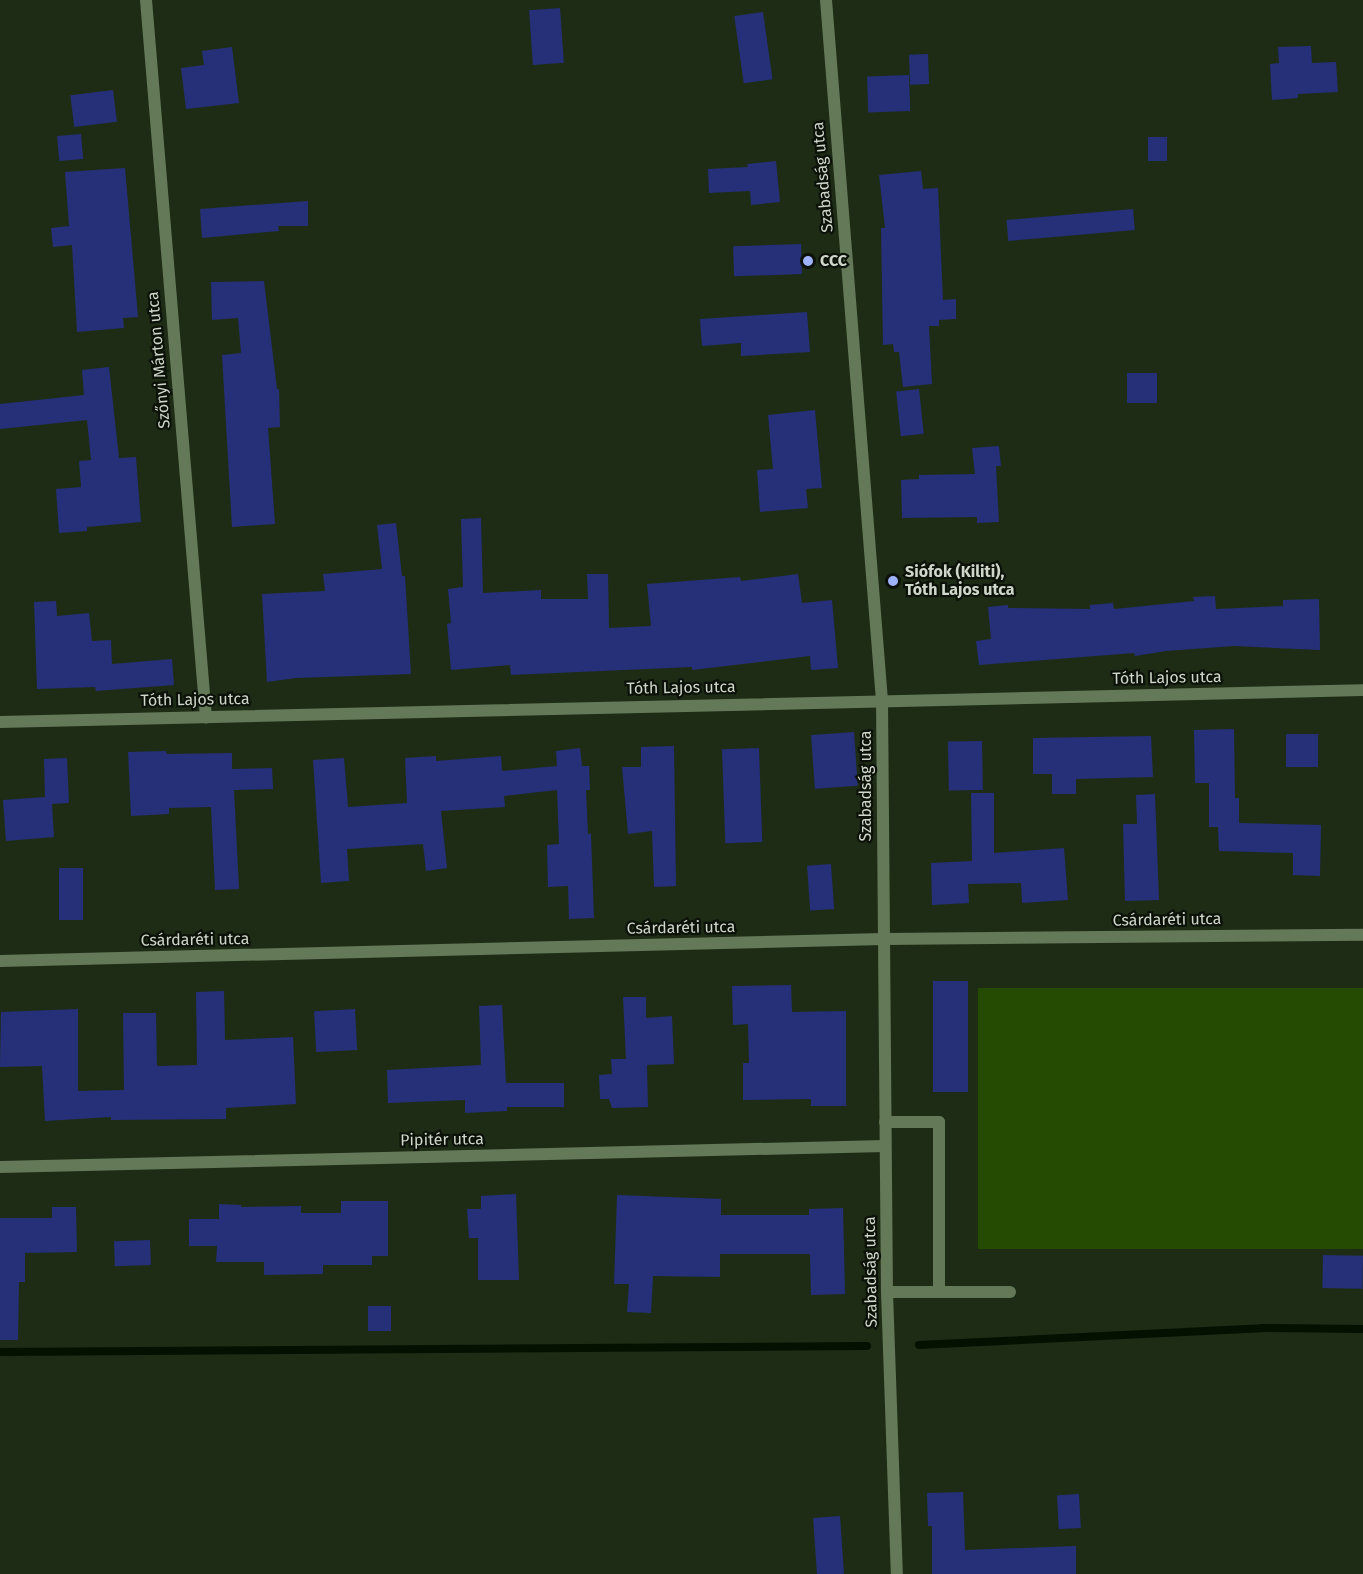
<!DOCTYPE html>
<meta charset="utf-8">
<style>
body{margin:0}
#map{position:relative;width:1363px;height:1574px;overflow:hidden;background:#1e2c16;font-family:"Fira Sans",sans-serif}
div>[style]{position:absolute}
.green>*{inset:0;background:#254a02;transform-origin:0 0}
.stream>*{height:8px;margin:-4px;padding:0 4px;transform-origin:4px;border-radius:4px;background:#041100}
.building>*{inset:0;background:#253078;transform-origin:0 0}
.street>*{height:12px;margin:-6px;padding:0 6px;transform-origin:6px;border-radius:6px;background:#647958}
.dots>*{width:16px;height:16px;translate:-50% -50%;box-sizing:border-box;border:3px solid #0c1209;border-radius:50%}
span{translate:-50% -50%;white-space:nowrap;text-align:center;line-height:1.15;-webkit-text-stroke:4.5px #0c1209;paint-order:stroke}
.street-label{font-size:16px;color:#ced7c9}
.poi-label{font-size:16px;color:#ced7c9;font-weight:700}
.left{translate:0 -50%;text-align:left}
</style>
<div id="map">
<div class="green">
<div style="left:1363px;top:988px;width:261px;height:385px;rotate:90deg"></div>
</div>
<div class="stream">
<div style="left:919px;top:1345px;width:343px;rotate:-2.8deg"></div>
<div style="left:1262px;top:1328px;width:101px;rotate:0.6deg"></div>
<div style="left:0;top:1352px;width:867px;rotate:-0.4deg"></div>
</div>
<div class="building">
<div style="left:560px;top:8px;width:55px;height:31px;rotate:86deg"></div>
<div style="left:763px;top:12px;width:68px;height:29px;rotate:82deg"></div>
<div style="clip-path:polygon(1311px 46px,1312px 63px,1336px 62px,1338px 92px,1298px 94px,1298px 98px,1272px 100px,1270px 64px,1279px 63px,1278px 47px)"></div>
<div style="clip-path:polygon(232px 47px,239px 103px,186px 109px,181px 68px,204px 65px,202px 51px)"></div>
<div style="left:928px;top:54px;width:30px;height:19px;rotate:88deg"></div>
<div style="left:909px;top:75px;width:36px;height:42px;rotate:88deg"></div>
<div style="left:113px;top:90px;width:32px;height:43px;rotate:83deg"></div>
<div style="left:81px;top:134px;width:25px;height:24px;rotate:85deg"></div>
<div style="left:1148px;top:137px;width:19px;height:24px"></div>
<div style="clip-path:polygon(776px 161px,780px 202px,751px 205px,750px 191px,709px 193px,708px 169px,748px 167px,747px 164px)"></div>
<div style="clip-path:polygon(125px 168px,138px 317px,123px 318px,124px 328px,77px 332px,72px 245px,53px 247px,51px 228px,69px 226px,65px 172px)"></div>
<div style="clip-path:polygon(921px 171px,923px 189px,938px 188px,943px 300px,956px 299px,956px 319px,939px 320px,939px 326px,929px 326px,932px 384px,903px 387px,899px 352px,894px 352px,893px 344px,883px 345px,881px 228px,885px 228px,879px 175px)"></div>
<div style="clip-path:polygon(308px 201px,308px 226px,278px 226px,279px 231px,202px 238px,200px 209px)"></div>
<div style="left:1133px;top:209px;width:21px;height:127px;rotate:85deg"></div>
<div style="left:801px;top:244px;width:30px;height:68px;rotate:88deg"></div>
<div style="clip-path:polygon(264px 281px,277px 389px,279px 389px,280px 427px,268px 428px,275px 524px,232px 527px,222px 355px,241px 353px,238px 318px,212px 320px,211px 282px)"></div>
<div style="clip-path:polygon(807px 312px,810px 352px,741px 356px,741px 343px,702px 346px,700px 319px)"></div>
<div style="clip-path:polygon(109px 367px,119px 458px,136px 457px,141px 522px,87px 527px,87px 531px,59px 533px,56px 489px,81px 487px,79px 461px,91px 460px,87px 420px,0 429px,0 404px,84px 395px,82px 370px)"></div>
<div style="left:1127px;top:373px;width:30px;height:30px"></div>
<div style="left:919px;top:389px;width:45px;height:23px;rotate:84deg"></div>
<div style="clip-path:polygon(815px 410px,822px 488px,806px 489px,808px 508px,760px 512px,757px 470px,773px 469px,768px 415px)"></div>
<div style="clip-path:polygon(999px 446px,1001px 466px,996px 466px,999px 522px,977px 523px,977px 517px,902px 518px,901px 480px,919px 479px,919px 475px,975px 474px,972px 448px)"></div>
<div style="clip-path:polygon(481px 518px,483px 593px,541px 590px,541px 599px,588px 599px,587px 574px,608px 574px,609px 628px,651px 626px,647px 584px,740px 577px,741px 581px,798px 574px,802px 603px,832px 600px,838px 668px,811px 670px,810px 656px,692px 670px,692px 667px,511px 675px,510px 665px,451px 670px,447px 624px,451px 623px,448px 589px,463px 587px,461px 519px)"></div>
<div style="clip-path:polygon(396px 523px,402px 576px,405px 576px,411px 674px,296px 678px,267px 682px,262px 594px,325px 591px,323px 574px,382px 569px,377px 525px)"></div>
<div style="clip-path:polygon(1215px 596px,1216px 609px,1283px 606px,1283px 600px,1319px 599px,1320px 650px,1234px 646px,1166px 651px,1135px 656px,1134px 653px,979px 665px,976px 641px,991px 639px,988px 607px,1008px 605px,1008px 608px,1090px 609px,1090px 605px,1113px 603px,1114px 609px,1194px 601px,1193px 597px)"></div>
<div style="clip-path:polygon(56px 601px,57px 616px,89px 613px,92px 641px,111px 640px,112px 664px,172px 659px,174px 685px,96px 691px,95px 687px,37px 689px,34px 602px)"></div>
<div style="clip-path:polygon(1234px 729px,1235px 798px,1239px 798px,1239px 823px,1321px 825px,1320px 876px,1293px 875px,1293px 853px,1219px 851px,1218px 827px,1209px 827px,1209px 783px,1195px 783px,1194px 730px)"></div>
<div style="left:854px;top:732px;width:54px;height:43px;rotate:86deg"></div>
<div style="left:1286px;top:734px;width:32px;height:33px"></div>
<div style="clip-path:polygon(1151px 736px,1153px 777px,1076px 779px,1076px 794px,1052px 794px,1052px 774px,1033px 774px,1033px 738px)"></div>
<div style="left:982px;top:741px;width:49px;height:34px;rotate:89deg"></div>
<div style="clip-path:polygon(674px 746px,676px 886px,654px 887px,652px 831px,628px 834px,622px 767px,641px 767px,641px 747px)"></div>
<div style="clip-path:polygon(580px 748px,582px 766px,589px 766px,590px 790px,586px 790px,588px 834px,591px 834px,594px 918px,569px 919px,568px 886px,548px 887px,547px 845px,559px 844px,557px 790px,504px 796px,505px 807px,441px 811px,447px 868px,426px 871px,423px 844px,347px 849px,349px 881px,321px 883px,313px 760px,344px 758px,348px 807px,407px 803px,405px 758px,436px 756px,436px 761px,501px 756px,502px 771px,557px 766px,556px 751px)"></div>
<div style="left:759px;top:748px;width:94px;height:37px;rotate:88deg"></div>
<div style="clip-path:polygon(166px 751px,167px 754px,232px 753px,232px 769px,272px 768px,273px 789px,234px 790px,239px 889px,215px 890px,211px 807px,169px 808px,169px 814px,131px 816px,128px 752px)"></div>
<div style="clip-path:polygon(67px 758px,69px 803px,52px 804px,54px 837px,6px 841px,3px 800px,45px 797px,44px 759px)"></div>
<div style="clip-path:polygon(971px 793px,994px 793px,994px 853px,1064px 848px,1068px 900px,1022px 903px,1021px 883px,968px 884px,969px 903px,932px 905px,931px 863px,972px 861px)"></div>
<div style="clip-path:polygon(1155px 794px,1159px 900px,1125px 901px,1123px 824px,1137px 824px,1136px 795px)"></div>
<div style="left:831px;top:864px;width:45px;height:24px;rotate:86deg"></div>
<div style="left:59px;top:868px;width:24px;height:52px"></div>
<div style="left:933px;top:981px;width:35px;height:111px"></div>
<div style="clip-path:polygon(791px 985px,792px 1012px,846px 1011px,846px 1106px,811px 1106px,811px 1099px,743px 1100px,743px 1063px,749px 1063px,748px 1024px,733px 1025px,732px 986px)"></div>
<div style="clip-path:polygon(224px 991px,225px 1040px,293px 1037px,296px 1104px,226px 1108px,226px 1119px,111px 1120px,111px 1117px,45px 1121px,42px 1066px,0 1067px,1px 1012px,78px 1009px,78px 1091px,124px 1090px,123px 1013px,156px 1013px,157px 1066px,197px 1065px,196px 992px)"></div>
<div style="clip-path:polygon(623px 997px,646px 997px,646px 1018px,672px 1016px,674px 1064px,647px 1065px,648px 1107px,612px 1108px,609px 1099px,600px 1099px,599px 1075px,612px 1074px,611px 1059px,626px 1059px)"></div>
<div style="clip-path:polygon(502px 1005px,506px 1083px,564px 1083px,564px 1107px,507px 1107px,507px 1111px,465px 1113px,465px 1100px,388px 1103px,387px 1070px,481px 1065px,479px 1006px)"></div>
<div style="left:355px;top:1009px;width:41px;height:41px;rotate:87deg"></div>
<div style="clip-path:polygon(516px 1194px,519px 1280px,478px 1280px,478px 1238px,469px 1238px,467px 1209px,481px 1209px,481px 1196px)"></div>
<div style="clip-path:polygon(617px 1195px,721px 1199px,721px 1215px,809px 1215px,809px 1209px,843px 1208px,845px 1294px,811px 1295px,810px 1254px,720px 1254px,720px 1277px,653px 1276px,651px 1313px,627px 1312px,629px 1284px,614px 1284px)"></div>
<div style="clip-path:polygon(341px 1201px,388px 1201px,388px 1256px,372px 1256px,372px 1265px,323px 1265px,323px 1274px,264px 1275px,264px 1262px,216px 1262px,217px 1246px,189px 1246px,189px 1219px,219px 1219px,219px 1204px,241px 1205px,241px 1207px,301px 1206px,301px 1213px,341px 1213px)"></div>
<div style="clip-path:polygon(52px 1207px,76px 1207px,77px 1252px,25px 1253px,25px 1282px,19px 1282px,18px 1340px,0 1340px,0 1218px,52px 1218px)"></div>
<div style="left:150px;top:1240px;width:25px;height:36px;rotate:88deg"></div>
<div style="left:1323px;top:1255px;width:40px;height:33px;rotate:1deg"></div>
<div style="left:368px;top:1306px;width:23px;height:25px"></div>
<div style="clip-path:polygon(963px 1492px,965px 1550px,1076px 1546px,1076px 1574px,932px 1574px,932px 1526px,928px 1526px,927px 1493px)"></div>
<div style="left:1079px;top:1494px;width:34px;height:22px;rotate:87deg"></div>
<div style="left:840px;top:1516px;width:58px;height:27px;rotate:86deg"></div>
</div>
<div class="street">
<div style="left:146px;top:0;width:720px;rotate:85.22deg"></div>
<div style="left:826px;top:0;width:702px;rotate:85.43deg"></div>
<div style="left:882px;top:700px;width:592px;rotate:89.52deg"></div>
<div style="left:887px;top:1292px;width:282px;rotate:88deg"></div>
<div style="left:0;top:722px;width:1363px;rotate:-1.34deg"></div>
<div style="left:0;top:961px;width:883px;rotate:-1.43deg"></div>
<div style="left:883px;top:939px;width:480px;rotate:-0.5deg"></div>
<div style="left:885px;top:1122px;width:54px"></div>
<div style="left:939px;top:1122px;width:170px;rotate:90deg"></div>
<div style="left:0;top:1167px;width:885px;rotate:-1.36deg"></div>
<div style="left:887px;top:1292px;width:123px"></div>
</div>
<div class="dots">
<div style="left:808px;top:261px;background:#9fb3fd"></div>
<div style="left:893px;top:581px;background:#9fb3fd"></div>
</div>
<div class="street-label">
<span style="left:823px;top:177px;rotate:-95deg">Szabadság utca</span>
<span style="left:159px;top:360px;rotate:-95deg">Szőnyi Márton utca</span>
<span style="left:1167px;top:678px;rotate:-1deg">Tóth Lajos utca</span>
<span style="left:681px;top:688px;rotate:-1deg">Tóth Lajos utca</span>
<span style="left:195px;top:700px;rotate:-1deg">Tóth Lajos utca</span>
<span style="left:866px;top:786px;rotate:-90deg">Szabadság utca</span>
<span style="left:1167px;top:920px;rotate:-1deg">Csárdaréti utca</span>
<span style="left:681px;top:928px;rotate:-1deg">Csárdaréti utca</span>
<span style="left:195px;top:940px;rotate:-1deg">Csárdaréti utca</span>
<span style="left:442px;top:1140px;rotate:-1deg">Pipitér utca</span>
<span style="left:871px;top:1272px;rotate:-91deg">Szabadság utca</span>
</div>
<div class="poi-label">
<span class="left" style="left:820px;top:261px">CCC</span>
<span class="left" style="left:905px;top:581px">Siófok (Kiliti),<br>Tóth Lajos utca</span>
</div>
</div>
